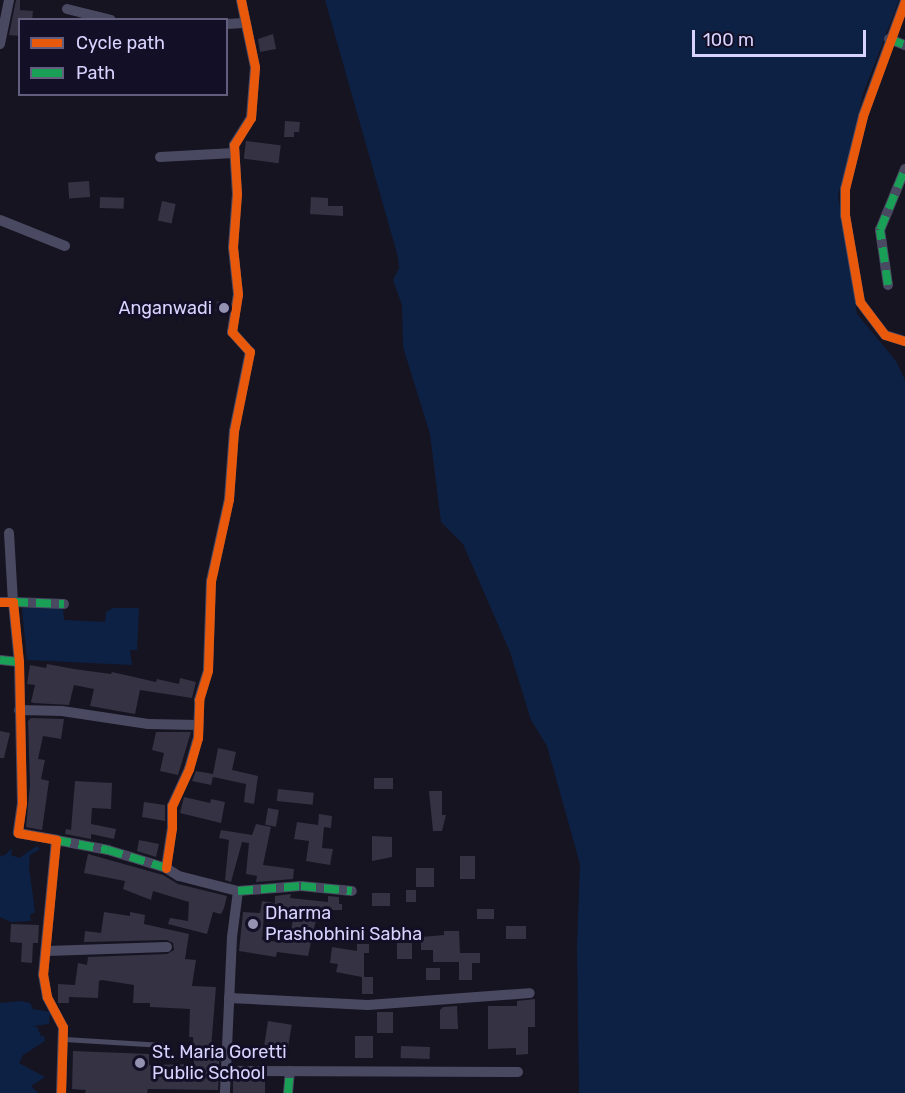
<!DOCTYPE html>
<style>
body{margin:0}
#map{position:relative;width:905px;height:1093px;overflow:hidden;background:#161421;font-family:Rubik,sans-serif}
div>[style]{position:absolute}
.water>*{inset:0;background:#0d2144}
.building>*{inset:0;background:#343243;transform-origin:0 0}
.lane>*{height:5px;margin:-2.5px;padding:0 2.5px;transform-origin:2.5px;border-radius:2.5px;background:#4a4962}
.street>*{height:10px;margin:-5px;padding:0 5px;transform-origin:5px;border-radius:5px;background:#4a4962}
.quiet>*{height:8px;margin-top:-4px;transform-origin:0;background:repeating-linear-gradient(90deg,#1a9f57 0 15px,transparent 0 23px)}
.cycleway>*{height:9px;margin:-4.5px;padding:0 4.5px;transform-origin:4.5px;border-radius:4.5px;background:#e8590c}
.dots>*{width:16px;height:16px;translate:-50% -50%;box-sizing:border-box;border:3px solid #130f26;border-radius:50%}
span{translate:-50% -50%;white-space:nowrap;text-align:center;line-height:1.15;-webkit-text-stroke:6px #130f26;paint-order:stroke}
.poi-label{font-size:18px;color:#d9d4ff}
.right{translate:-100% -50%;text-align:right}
.left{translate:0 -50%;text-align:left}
.legend{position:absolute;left:18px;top:18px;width:210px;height:78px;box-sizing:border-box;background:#130f26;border:2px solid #625e7d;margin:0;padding:8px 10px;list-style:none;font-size:18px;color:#d9d4ff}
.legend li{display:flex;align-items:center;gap:12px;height:30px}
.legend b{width:30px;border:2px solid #625e7d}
.scale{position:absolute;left:692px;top:30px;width:174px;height:27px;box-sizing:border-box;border:3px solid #d9d4ff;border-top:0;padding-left:8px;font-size:18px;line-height:21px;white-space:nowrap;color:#d9d4ff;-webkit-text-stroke:4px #130f26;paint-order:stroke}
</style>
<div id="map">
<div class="water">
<div style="clip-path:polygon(325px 0,899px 0,863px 94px,838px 196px,857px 314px,896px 361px,905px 380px,905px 1093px,579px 1093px,577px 946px,580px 864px,547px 746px,531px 720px,510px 652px,463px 544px,441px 522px,430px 434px,403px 347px,402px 305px,393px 280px,399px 268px,398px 257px)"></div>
<div style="clip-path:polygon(22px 608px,63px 608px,64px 620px,105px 622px,106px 612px,113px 608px,139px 608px,137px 650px,130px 650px,132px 665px,27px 660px)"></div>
<div style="clip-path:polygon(37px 846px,40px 849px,30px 855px,29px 867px,35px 912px,30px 915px,31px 921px,11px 922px,0 917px,0 856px,5px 855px,12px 848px,11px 855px,19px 858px)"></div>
<div style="clip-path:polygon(21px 1001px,30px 1003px,33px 1009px,50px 1012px,49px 1024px,33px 1026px,37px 1027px,41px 1036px,44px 1036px,45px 1041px,23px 1055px,19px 1063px,45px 1077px,31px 1086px,38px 1093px,0 1093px,0 1003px)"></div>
</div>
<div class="building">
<div style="clip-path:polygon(16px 0,20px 0,20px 10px,33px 11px,32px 20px,20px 20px,20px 36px,9px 35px)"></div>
<div style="clip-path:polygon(273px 34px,276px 49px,260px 52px,258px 39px)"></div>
<div style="clip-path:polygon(285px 121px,300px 122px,299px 132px,294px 132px,294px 137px,284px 137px)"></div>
<div style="left:246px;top:141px;width:35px;height:18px;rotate:7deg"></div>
<div style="left:89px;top:181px;width:16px;height:21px;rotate:86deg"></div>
<div style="left:100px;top:197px;width:24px;height:11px;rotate:2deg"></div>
<div style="clip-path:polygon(311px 197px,328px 198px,328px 206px,343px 206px,343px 216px,310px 214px)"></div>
<div style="left:162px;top:201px;width:14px;height:20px;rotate:12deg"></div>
<div style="left:217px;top:301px;width:12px;height:10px;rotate:9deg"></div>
<div style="clip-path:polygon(47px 664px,74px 669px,111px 674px,112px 672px,156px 682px,157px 679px,179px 684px,180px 678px,196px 682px,192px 698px,140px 690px,135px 714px,90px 706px,94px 689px,74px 685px,69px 705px,34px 703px,31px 702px,35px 685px,27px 684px,30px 665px,46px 668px)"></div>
<div style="clip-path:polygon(31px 718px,64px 719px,61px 739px,43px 736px,38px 759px,45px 760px,41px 779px,49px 781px,42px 830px,26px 827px,30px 785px,28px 721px)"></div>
<div style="clip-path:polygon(0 731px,10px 733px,4px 758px,0 758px)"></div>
<div style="clip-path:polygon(156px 732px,191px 732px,178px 775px,160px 771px,164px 753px,152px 750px)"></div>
<div style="clip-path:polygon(218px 748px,236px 752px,232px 770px,258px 776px,254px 804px,244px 802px,246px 784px,213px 777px,211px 785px,192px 781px,196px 771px,213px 774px)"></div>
<div style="left:374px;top:778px;width:19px;height:11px"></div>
<div style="clip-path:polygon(75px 781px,112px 783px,111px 809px,92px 808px,91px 824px,116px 829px,114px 839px,91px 834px,91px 839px,65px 834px,66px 829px,71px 830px)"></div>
<div style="left:278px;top:789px;width:36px;height:12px;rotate:6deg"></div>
<div style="clip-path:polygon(429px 791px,442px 791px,442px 815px,446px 815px,442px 831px,433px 831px)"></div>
<div style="clip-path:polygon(184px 797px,210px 803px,211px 799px,225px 802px,221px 823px,180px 813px)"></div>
<div style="clip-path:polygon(144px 802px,165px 805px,165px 821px,142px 817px)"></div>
<div style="left:268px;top:808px;width:11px;height:17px;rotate:10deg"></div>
<div style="clip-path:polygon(319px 814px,332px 816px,331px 828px,324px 827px,322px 848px,333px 849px,330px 865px,306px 861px,309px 841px,294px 839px,297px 822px,318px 825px)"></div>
<div style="clip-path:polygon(256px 824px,271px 827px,263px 865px,294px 869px,293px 879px,256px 882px,257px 876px,246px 874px,249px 843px,242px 842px,231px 882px,225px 880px,229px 840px,219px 838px,221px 830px,252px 835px)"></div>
<div style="clip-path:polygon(372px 836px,392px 837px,392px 857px,372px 861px)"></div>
<div style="clip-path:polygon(139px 840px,159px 844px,156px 857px,137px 851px)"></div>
<div style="clip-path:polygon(88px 854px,163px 875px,178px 884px,227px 896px,224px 908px,221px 914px,213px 912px,207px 934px,168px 924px,170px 918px,188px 921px,189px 902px,153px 891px,151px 900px,123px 889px,125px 881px,84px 873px)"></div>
<div style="left:460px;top:856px;width:15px;height:23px"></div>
<div style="left:416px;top:868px;width:18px;height:19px"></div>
<div style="left:406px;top:890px;width:10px;height:12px"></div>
<div style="left:390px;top:893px;width:13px;height:18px;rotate:90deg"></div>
<div style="clip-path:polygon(evenodd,291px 894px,290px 898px,328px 902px,328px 896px,339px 897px,339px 904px,342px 904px,342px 910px,318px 910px,308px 956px,277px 952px,276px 957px,239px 951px,243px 912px,260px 913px,262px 901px,275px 903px,275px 896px,291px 894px,264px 915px,293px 919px,289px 943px,262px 940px,264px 915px)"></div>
<div style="left:477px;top:909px;width:17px;height:10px"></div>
<div style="clip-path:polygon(104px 912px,130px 916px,130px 912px,145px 915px,144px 924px,189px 934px,185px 959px,196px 960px,192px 986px,216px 987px,211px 1048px,220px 1048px,218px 1090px,148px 1089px,147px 1093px,85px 1093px,86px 1090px,72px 1089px,73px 1051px,149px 1054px,149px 1065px,194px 1064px,193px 1037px,189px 1037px,190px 1009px,150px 1007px,150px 1003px,133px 1003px,134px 985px,102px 980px,99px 981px,98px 998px,69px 997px,69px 1003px,58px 1003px,58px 984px,75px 985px,78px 963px,87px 965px,88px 957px,167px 954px,174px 950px,173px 943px,167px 940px,84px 942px,85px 931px,101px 933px)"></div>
<div style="clip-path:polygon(11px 924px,39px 925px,38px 943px,33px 943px,32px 963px,21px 962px,22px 943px,10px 942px)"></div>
<div style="left:506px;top:926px;width:20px;height:13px"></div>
<div style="clip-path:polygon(444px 931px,459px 931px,460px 953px,480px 953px,480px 963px,472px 963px,472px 980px,459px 980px,459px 962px,433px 962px,433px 950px,421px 950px,421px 937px,444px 935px)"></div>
<div style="left:397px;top:943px;width:15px;height:16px"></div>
<div style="clip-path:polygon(357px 944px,369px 944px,369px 953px,364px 953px,364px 977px,373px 977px,373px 994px,362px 994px,362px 977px,336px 972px,338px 964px,330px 963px,332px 947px,357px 951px)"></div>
<div style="left:440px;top:968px;width:12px;height:14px;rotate:90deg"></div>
<div style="clip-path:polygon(535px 999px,535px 1027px,528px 1027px,528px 1054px,516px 1055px,516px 1048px,488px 1049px,488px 1006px,517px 1006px,517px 1001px)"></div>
<div style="clip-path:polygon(457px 1006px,458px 1029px,440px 1029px,440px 1010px,443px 1007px)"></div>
<div style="left:377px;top:1012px;width:16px;height:21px"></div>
<div style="left:268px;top:1021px;width:24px;height:24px;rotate:9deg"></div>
<div style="left:355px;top:1036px;width:18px;height:22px"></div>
<div style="left:401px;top:1046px;width:29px;height:12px;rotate:2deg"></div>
<div style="left:233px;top:1079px;width:32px;height:14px"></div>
</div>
<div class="lane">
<div style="left:64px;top:1039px;width:99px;rotate:3.5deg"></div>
</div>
<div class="street">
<div style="left:905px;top:1px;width:122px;rotate:110.1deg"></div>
<div style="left:863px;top:116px;width:75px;rotate:103.9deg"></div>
<div style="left:845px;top:189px;width:26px;rotate:90deg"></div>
<div style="left:845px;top:215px;width:88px;rotate:80.2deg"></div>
<div style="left:860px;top:302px;width:41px;rotate:52.9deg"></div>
<div style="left:885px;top:335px;width:21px;rotate:17deg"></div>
<div style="left:67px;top:9px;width:45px;rotate:14deg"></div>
<div style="left:226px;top:24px;width:18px;rotate:-3deg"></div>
<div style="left:889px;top:39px;width:17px;rotate:21deg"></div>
<div style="left:0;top:44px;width:45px;rotate:-78.4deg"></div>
<div style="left:160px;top:157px;width:74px;rotate:-3.1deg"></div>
<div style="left:0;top:220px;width:70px;rotate:21.8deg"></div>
<div style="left:888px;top:285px;width:56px;rotate:-98.3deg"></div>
<div style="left:880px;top:230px;width:66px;rotate:-67.7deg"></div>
<div style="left:9px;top:533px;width:69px;rotate:86.7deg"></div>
<div style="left:13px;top:602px;width:51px;rotate:2.2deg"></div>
<div style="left:0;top:602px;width:13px"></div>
<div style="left:13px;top:602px;width:60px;rotate:84.3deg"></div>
<div style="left:19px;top:662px;width:141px;rotate:88.8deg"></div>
<div style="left:22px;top:803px;width:30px;rotate:98deg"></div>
<div style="left:18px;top:833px;width:39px;rotate:10deg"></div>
<div style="left:56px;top:840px;width:135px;rotate:95.5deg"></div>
<div style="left:43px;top:974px;width:23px;rotate:80deg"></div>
<div style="left:47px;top:997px;width:34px;rotate:62deg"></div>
<div style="left:63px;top:1027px;width:66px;rotate:91.7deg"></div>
<div style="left:0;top:660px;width:19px;rotate:6deg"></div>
<div style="left:19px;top:710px;width:43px;rotate:1.3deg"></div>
<div style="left:62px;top:711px;width:87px;rotate:8.6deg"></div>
<div style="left:148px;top:724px;width:50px;rotate:1.1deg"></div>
<div style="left:56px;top:840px;width:53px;rotate:10.9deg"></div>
<div style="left:108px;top:850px;width:61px;rotate:17.2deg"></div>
<div style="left:166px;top:868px;width:15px;rotate:32deg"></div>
<div style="left:179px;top:876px;width:61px;rotate:14.3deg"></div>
<div style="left:238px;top:891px;width:46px;rotate:97.4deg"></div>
<div style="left:232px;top:937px;width:156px;rotate:92.6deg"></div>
<div style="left:166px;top:868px;width:40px;rotate:-81.5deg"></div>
<div style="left:172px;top:828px;width:22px;rotate:-90deg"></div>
<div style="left:172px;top:806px;width:41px;rotate:-65.3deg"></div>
<div style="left:189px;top:769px;width:32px;rotate:-74deg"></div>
<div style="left:198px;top:738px;width:38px;rotate:-88deg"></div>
<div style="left:199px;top:700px;width:31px;rotate:-73deg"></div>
<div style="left:208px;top:670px;width:89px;rotate:-88.1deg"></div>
<div style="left:211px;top:581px;width:84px;rotate:-77.6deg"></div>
<div style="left:229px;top:499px;width:68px;rotate:-85.8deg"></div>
<div style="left:234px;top:431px;width:81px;rotate:-78.6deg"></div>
<div style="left:250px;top:352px;width:27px;rotate:-132deg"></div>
<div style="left:232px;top:332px;width:38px;rotate:-81deg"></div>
<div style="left:238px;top:294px;width:47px;rotate:-96.1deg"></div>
<div style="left:233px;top:247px;width:53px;rotate:-85.7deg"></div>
<div style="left:237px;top:194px;width:49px;rotate:-93.5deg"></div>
<div style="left:234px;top:145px;width:32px;rotate:-58deg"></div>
<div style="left:251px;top:118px;width:51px;rotate:-85.5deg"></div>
<div style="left:255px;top:67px;width:68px;rotate:-101.8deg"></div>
<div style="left:238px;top:891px;width:63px;rotate:-4.5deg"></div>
<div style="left:301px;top:886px;width:51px;rotate:5.6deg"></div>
<div style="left:47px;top:951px;width:120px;rotate:-1.9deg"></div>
<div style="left:229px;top:998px;width:139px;rotate:2.9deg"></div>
<div style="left:368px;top:1005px;width:162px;rotate:-4.2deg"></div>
<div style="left:226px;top:1071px;width:292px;rotate:0.2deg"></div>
<div style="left:288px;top:1093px;width:22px;rotate:-85deg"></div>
</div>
<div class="quiet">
<div style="left:889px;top:39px;width:17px;rotate:21deg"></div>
<div style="left:888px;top:285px;width:56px;rotate:-98.3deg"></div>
<div style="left:880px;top:230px;width:66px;rotate:-67.7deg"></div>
<div style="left:13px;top:602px;width:51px;rotate:2.2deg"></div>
<div style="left:0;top:660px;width:19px;rotate:6deg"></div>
<div style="left:56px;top:840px;width:53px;rotate:10.9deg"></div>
<div style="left:108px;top:850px;width:61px;rotate:17.2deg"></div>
<div style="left:238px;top:891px;width:63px;rotate:-4.5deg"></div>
<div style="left:301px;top:886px;width:51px;rotate:5.6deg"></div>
<div style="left:288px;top:1093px;width:22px;rotate:-85deg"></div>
</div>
<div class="cycleway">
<div style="left:905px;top:1px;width:122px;rotate:110.1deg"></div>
<div style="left:863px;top:116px;width:75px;rotate:103.9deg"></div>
<div style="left:845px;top:189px;width:26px;rotate:90deg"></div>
<div style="left:845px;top:215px;width:88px;rotate:80.2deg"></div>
<div style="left:860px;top:302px;width:41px;rotate:52.9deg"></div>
<div style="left:885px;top:335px;width:21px;rotate:17deg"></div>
<div style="left:0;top:602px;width:13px"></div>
<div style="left:13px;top:602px;width:60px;rotate:84.3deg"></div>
<div style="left:19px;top:662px;width:141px;rotate:88.8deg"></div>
<div style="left:22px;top:803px;width:30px;rotate:98deg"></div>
<div style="left:18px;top:833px;width:39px;rotate:10deg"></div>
<div style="left:56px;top:840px;width:135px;rotate:95.5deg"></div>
<div style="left:43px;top:974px;width:23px;rotate:80deg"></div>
<div style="left:47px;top:997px;width:34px;rotate:62deg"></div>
<div style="left:63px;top:1027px;width:66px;rotate:91.7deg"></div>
<div style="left:166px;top:868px;width:40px;rotate:-81.5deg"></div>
<div style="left:172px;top:828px;width:22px;rotate:-90deg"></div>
<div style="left:172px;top:806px;width:41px;rotate:-65.3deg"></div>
<div style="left:189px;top:769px;width:32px;rotate:-74deg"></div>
<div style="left:198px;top:738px;width:38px;rotate:-88deg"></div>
<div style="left:199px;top:700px;width:31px;rotate:-73deg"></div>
<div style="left:208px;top:670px;width:89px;rotate:-88.1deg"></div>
<div style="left:211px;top:581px;width:84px;rotate:-77.6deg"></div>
<div style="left:229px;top:499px;width:68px;rotate:-85.8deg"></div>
<div style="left:234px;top:431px;width:81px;rotate:-78.6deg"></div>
<div style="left:250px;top:352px;width:27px;rotate:-132deg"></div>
<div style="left:232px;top:332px;width:38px;rotate:-81deg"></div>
<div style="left:238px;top:294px;width:47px;rotate:-96.1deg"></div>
<div style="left:233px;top:247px;width:53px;rotate:-85.7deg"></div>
<div style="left:237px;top:194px;width:49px;rotate:-93.5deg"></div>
<div style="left:234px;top:145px;width:32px;rotate:-58deg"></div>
<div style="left:251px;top:118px;width:51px;rotate:-85.5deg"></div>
<div style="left:255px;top:67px;width:68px;rotate:-101.8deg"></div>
</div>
<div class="dots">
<div style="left:224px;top:308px;background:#9591b1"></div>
<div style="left:253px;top:924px;background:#9591b1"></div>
<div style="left:140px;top:1063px;background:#9591b1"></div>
</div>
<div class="poi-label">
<span class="right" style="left:212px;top:308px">Anganwadi</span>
<span class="left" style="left:265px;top:924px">Dharma<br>Prashobhini Sabha</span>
<span class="left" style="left:152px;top:1063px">St. Maria Goretti<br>Public School</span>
</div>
<ul class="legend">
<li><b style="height:8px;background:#e8590c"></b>Cycle path</li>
<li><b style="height:8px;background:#1a9f57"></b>Path</li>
</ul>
<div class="scale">100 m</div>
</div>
